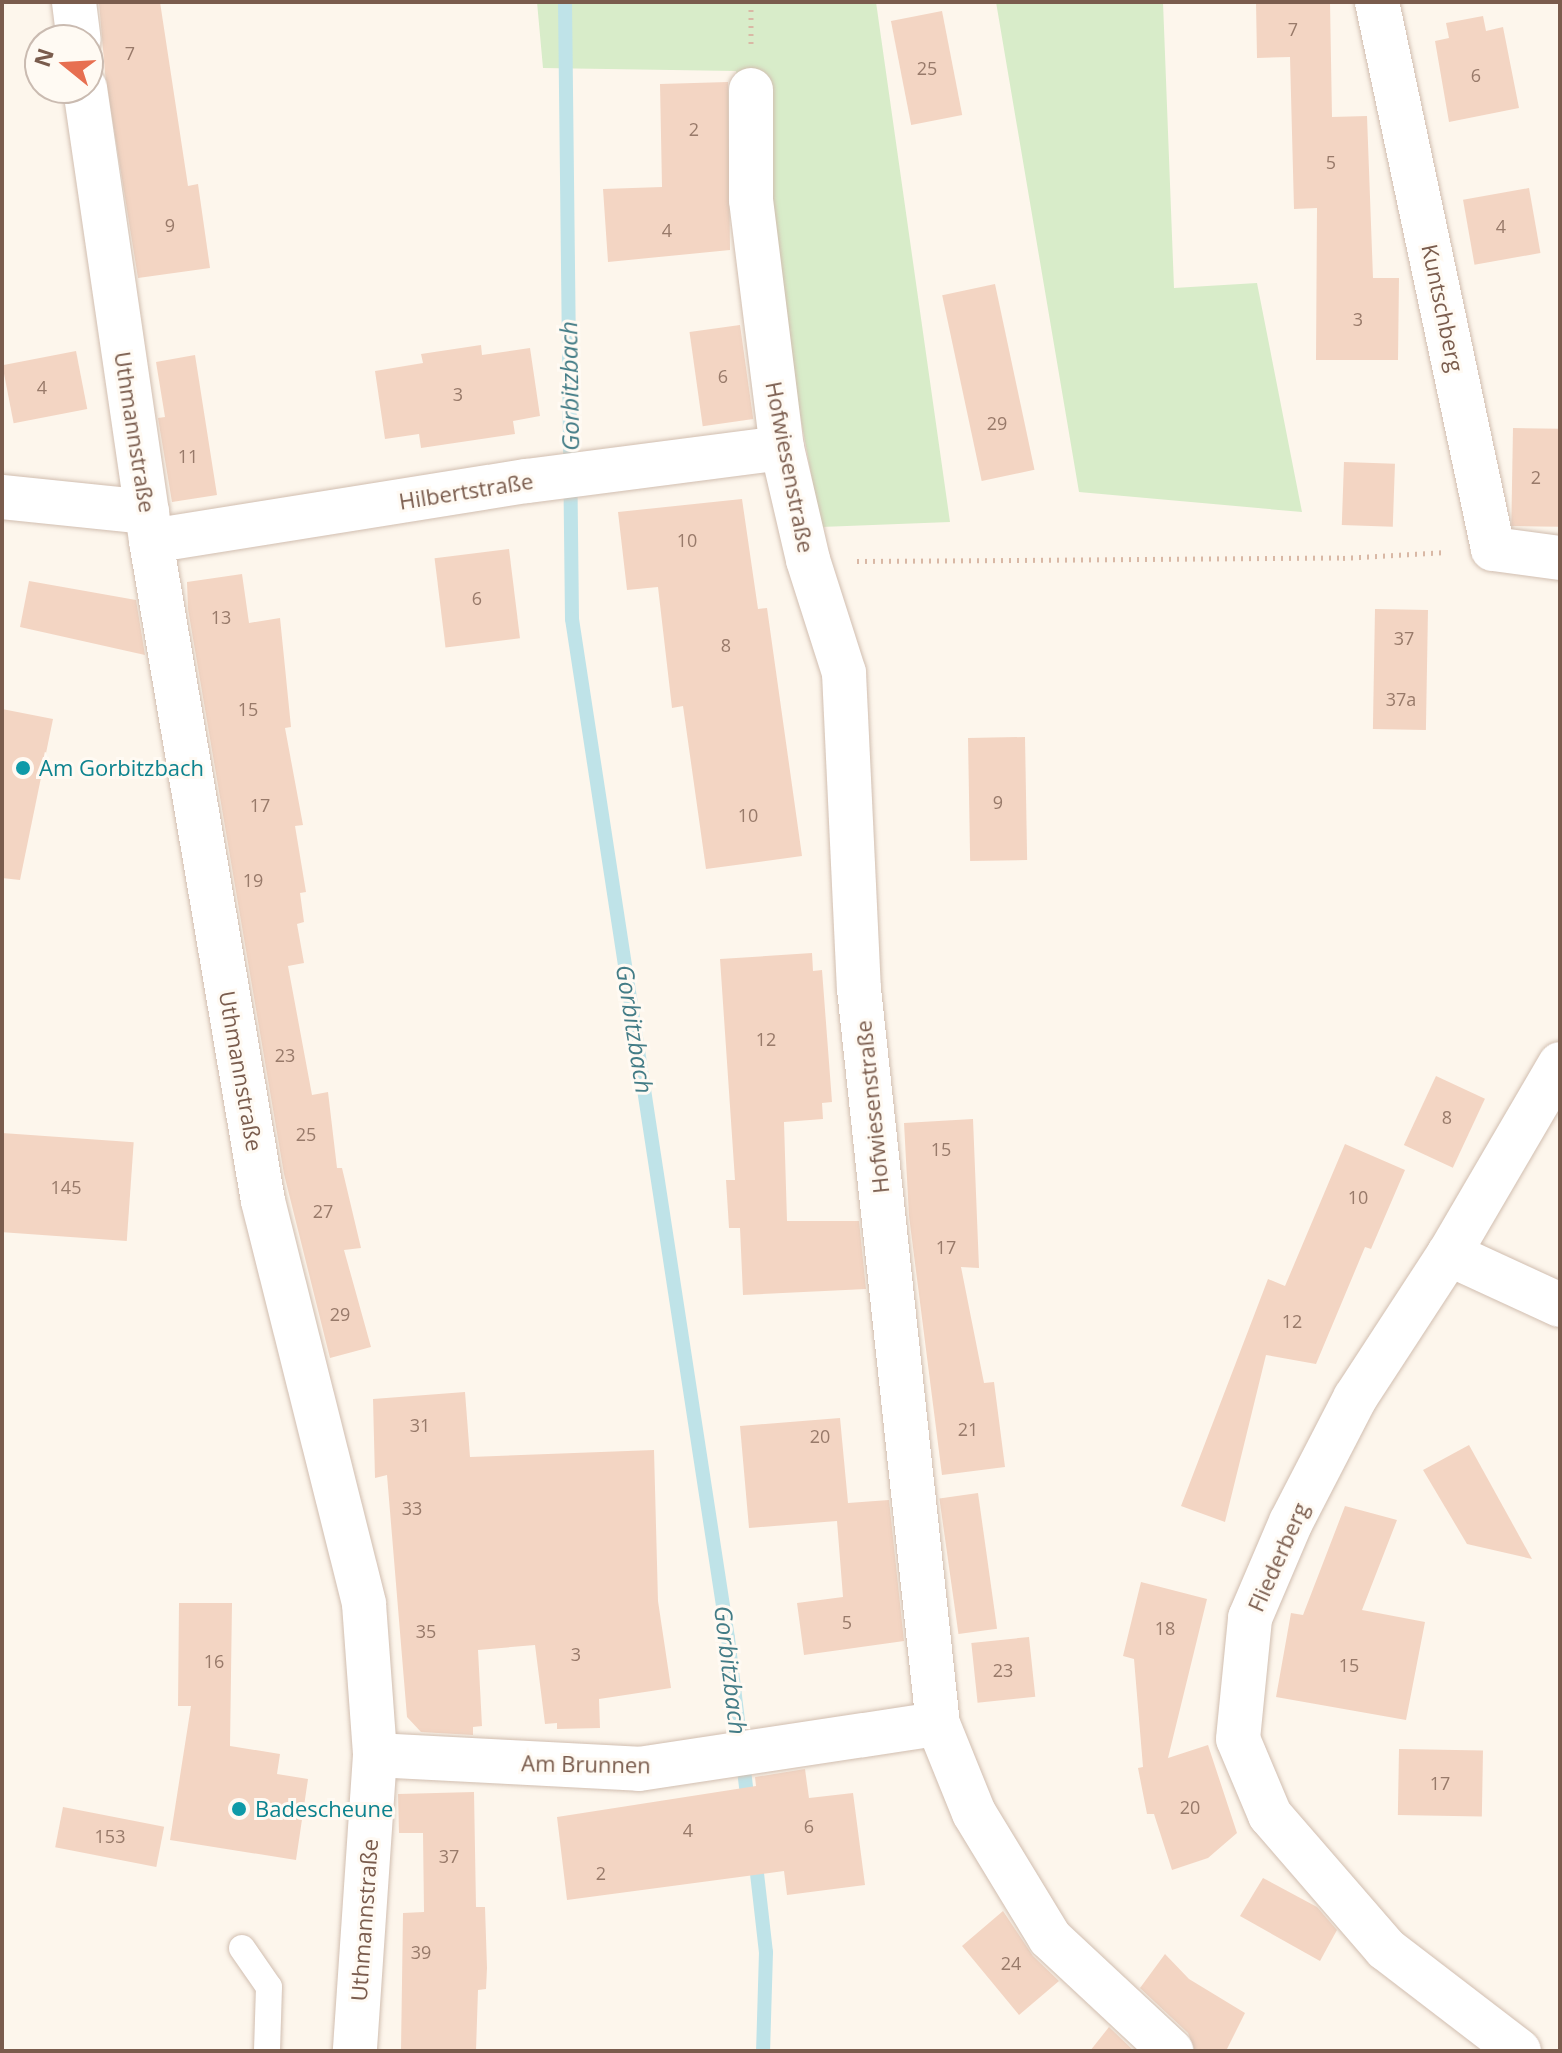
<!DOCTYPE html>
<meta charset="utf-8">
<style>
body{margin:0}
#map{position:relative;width:1562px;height:2053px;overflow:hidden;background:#fdf6ec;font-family:"Open Sans",sans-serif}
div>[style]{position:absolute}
.green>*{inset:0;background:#d8ecc9}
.stream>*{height:14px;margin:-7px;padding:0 7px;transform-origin:7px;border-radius:7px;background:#bfe3e8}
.building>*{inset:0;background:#f3d5c3;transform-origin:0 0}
.path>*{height:5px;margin-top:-2.5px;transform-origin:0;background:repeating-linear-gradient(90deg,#d9b8a5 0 2px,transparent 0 8px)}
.roads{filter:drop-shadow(0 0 2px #d1beb0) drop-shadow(0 0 2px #d1beb0)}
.lane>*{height:26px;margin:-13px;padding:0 13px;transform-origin:13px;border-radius:13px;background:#fff}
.street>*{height:44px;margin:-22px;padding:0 22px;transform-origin:22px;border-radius:22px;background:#fff}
.dots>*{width:22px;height:22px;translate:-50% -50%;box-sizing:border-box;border:4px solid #fffaf3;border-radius:50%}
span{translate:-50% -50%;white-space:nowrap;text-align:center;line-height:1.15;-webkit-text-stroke:6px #fffaf3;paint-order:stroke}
.number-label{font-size:18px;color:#987a6a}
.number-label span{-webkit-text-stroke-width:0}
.street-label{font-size:22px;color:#7a5c4d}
.culture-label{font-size:22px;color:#0d838f}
.left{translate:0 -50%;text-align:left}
.water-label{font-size:24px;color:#437c86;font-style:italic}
.frame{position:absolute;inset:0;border:4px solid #7a5c4d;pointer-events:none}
.north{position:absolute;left:24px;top:24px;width:80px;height:80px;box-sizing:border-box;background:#fffaf3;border:2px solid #cabbb1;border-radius:50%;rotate:288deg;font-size:22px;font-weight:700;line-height:32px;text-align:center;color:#7a5c4d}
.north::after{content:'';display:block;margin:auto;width:28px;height:36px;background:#e76f51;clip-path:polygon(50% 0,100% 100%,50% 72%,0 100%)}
</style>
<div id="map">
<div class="green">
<div style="clip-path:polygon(537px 2px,876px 2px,950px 522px,821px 527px,736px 71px,543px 68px)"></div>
<div style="clip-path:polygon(996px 2px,1163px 2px,1174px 288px,1257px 283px,1302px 512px,1079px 492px)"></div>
</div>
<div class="stream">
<div style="left:565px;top:2px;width:617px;rotate:89.35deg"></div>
<div style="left:572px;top:619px;width:1031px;rotate:81.3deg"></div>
<div style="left:728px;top:1638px;width:167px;rotate:83.1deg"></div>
<div style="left:755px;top:1856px;width:97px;rotate:83.5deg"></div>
<div style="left:766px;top:1952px;width:99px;rotate:91.7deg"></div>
</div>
<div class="building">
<div style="clip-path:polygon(99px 2px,160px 2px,188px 186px,198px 184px,210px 268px,138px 278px,105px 73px)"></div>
<div style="clip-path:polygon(1256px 2px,1330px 2px,1332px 117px,1367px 116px,1373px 278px,1399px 278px,1398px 360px,1316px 360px,1317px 208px,1294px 209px,1290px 57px,1257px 58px)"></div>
<div style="left:942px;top:11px;width:106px;height:52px;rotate:79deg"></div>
<div style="clip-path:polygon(1483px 16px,1486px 31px,1503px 27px,1519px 108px,1449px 122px,1435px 41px,1449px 38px,1446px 23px)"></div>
<div style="clip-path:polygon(728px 82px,730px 250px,608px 262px,603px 189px,662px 187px,660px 84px)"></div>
<div style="left:1529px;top:188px;width:66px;height:67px;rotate:80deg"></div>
<div style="left:995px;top:284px;width:190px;height:54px;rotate:78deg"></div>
<div style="left:740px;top:325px;width:95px;height:51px;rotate:82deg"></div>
<div style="clip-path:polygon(481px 345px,482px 355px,530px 348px,540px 416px,513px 421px,515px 434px,421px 448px,419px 434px,385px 439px,375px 371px,423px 363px,421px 354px)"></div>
<div style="left:76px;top:351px;width:59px;height:75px;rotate:79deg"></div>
<div style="clip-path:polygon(195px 355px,217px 495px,172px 502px,158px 418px,165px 417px,156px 362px)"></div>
<div style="left:1513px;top:428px;width:47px;height:98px;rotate:1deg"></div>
<div style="left:1344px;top:462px;width:51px;height:63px;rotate:2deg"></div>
<div style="clip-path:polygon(742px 499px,758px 609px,767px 608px,802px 856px,706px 869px,683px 706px,672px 708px,658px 587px,627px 590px,618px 512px)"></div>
<div style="left:509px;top:549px;width:90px;height:75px;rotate:83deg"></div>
<div style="clip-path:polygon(242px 574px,249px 623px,280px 618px,291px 727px,285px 728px,303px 825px,295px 826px,306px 892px,300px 893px,304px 922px,297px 924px,304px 963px,288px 966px,312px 1095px,328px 1092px,337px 1168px,342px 1168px,361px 1248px,344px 1250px,371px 1347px,330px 1358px,284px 1174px,188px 609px,187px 582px)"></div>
<div style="clip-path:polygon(29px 581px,136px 600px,145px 655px,20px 627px)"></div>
<div style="left:1375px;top:609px;width:53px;height:120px;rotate:1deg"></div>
<div style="clip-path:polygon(2px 709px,53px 719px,20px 880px,2px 878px)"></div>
<div style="left:1025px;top:737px;width:123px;height:57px;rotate:89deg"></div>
<div style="clip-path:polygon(812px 953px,813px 971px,822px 970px,832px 1102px,822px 1103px,823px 1119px,784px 1122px,787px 1221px,859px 1221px,866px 1289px,743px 1295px,740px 1228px,729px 1228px,726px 1180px,735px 1180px,720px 959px)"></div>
<div style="left:1436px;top:1076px;width:54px;height:76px;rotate:25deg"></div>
<div style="clip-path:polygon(973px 1119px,979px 1268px,961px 1267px,984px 1383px,994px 1382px,1005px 1467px,942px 1475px,909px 1216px,904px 1123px)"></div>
<div style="left:2px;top:1133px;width:132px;height:99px;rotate:4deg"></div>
<div style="clip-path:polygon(1345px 1144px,1405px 1170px,1371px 1249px,1365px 1247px,1316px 1364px,1266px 1355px,1225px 1522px,1181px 1506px,1268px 1279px,1285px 1286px)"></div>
<div style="clip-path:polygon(465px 1392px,470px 1457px,654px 1450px,658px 1601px,671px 1688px,599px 1699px,600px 1728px,557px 1729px,557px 1723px,545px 1724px,535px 1645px,478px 1650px,482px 1726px,473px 1727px,473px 1735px,421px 1732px,407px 1717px,387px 1475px,375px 1478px,373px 1399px)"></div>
<div style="clip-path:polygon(840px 1418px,848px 1503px,889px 1500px,904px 1641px,804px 1655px,797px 1603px,843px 1597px,837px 1521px,749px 1528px,740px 1426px)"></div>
<div style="clip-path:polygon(1469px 1445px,1532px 1559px,1467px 1544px,1423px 1470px)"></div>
<div style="left:978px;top:1493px;width:137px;height:39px;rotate:82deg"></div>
<div style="clip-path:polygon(1345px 1506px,1397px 1520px,1362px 1610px,1425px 1622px,1406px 1720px,1276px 1697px,1291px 1613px,1303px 1615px)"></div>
<div style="clip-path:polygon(1141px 1582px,1207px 1599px,1168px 1758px,1208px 1745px,1237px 1833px,1208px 1858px,1172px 1870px,1154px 1814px,1147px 1814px,1138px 1768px,1143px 1767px,1134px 1659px,1123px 1656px)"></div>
<div style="clip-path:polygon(179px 1603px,232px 1603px,230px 1746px,280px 1754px,277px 1774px,308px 1779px,296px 1860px,170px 1840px,191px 1706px,178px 1706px)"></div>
<div style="left:1029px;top:1637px;width:60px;height:58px;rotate:84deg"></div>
<div style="left:1399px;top:1749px;width:84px;height:66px;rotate:1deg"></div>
<div style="clip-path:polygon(805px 1769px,809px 1798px,853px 1793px,865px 1885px,787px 1895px,784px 1871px,567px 1900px,557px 1817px,756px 1786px,755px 1777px)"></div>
<div style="clip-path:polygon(474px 1792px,476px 1907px,485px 1907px,487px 1968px,486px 1989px,478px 1990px,476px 2051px,401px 2051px,403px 1913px,424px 1912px,423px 1833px,399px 1833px,398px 1794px)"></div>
<div style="left:63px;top:1807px;width:103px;height:41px;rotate:11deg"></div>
<div style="clip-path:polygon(1263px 1878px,1317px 1907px,1337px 1930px,1320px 1961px,1240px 1916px)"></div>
<div style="clip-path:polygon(1003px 1911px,1033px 1956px,1059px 1981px,1019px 2015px,962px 1946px)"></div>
<div style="clip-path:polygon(1165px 1954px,1189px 1979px,1245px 2013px,1226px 2051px,1195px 2051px,1188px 2033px,1140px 1988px)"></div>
<div style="clip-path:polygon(1109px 2027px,1134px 2051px,1090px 2051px)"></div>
</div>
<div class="path">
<div style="left:751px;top:2px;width:43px;rotate:90deg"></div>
<div style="left:857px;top:561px;width:486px;rotate:-0.4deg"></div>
<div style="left:1343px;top:558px;width:104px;rotate:-3.3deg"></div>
</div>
<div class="roads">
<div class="lane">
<div style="left:242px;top:1948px;width:47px;rotate:55.3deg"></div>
<div style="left:269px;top:1987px;width:64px;rotate:91.8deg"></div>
</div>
<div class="street">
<div style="left:74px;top:2px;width:38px;rotate:83deg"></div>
<div style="left:1377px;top:2px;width:559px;rotate:78.03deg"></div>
<div style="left:1493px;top:549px;width:68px;rotate:7.7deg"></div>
<div style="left:85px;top:88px;width:458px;rotate:81.7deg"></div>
<div style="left:151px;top:541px;width:669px;rotate:80.37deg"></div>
<div style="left:263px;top:1201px;width:415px;rotate:75.9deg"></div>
<div style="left:364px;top:1604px;width:151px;rotate:85.8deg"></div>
<div style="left:375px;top:1755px;width:297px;rotate:93.9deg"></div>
<div style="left:751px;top:90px;width:110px;rotate:90deg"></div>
<div style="left:751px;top:200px;width:250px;rotate:82.9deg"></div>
<div style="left:782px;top:448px;width:115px;rotate:76.9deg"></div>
<div style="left:808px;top:560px;width:119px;rotate:72.3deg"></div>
<div style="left:844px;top:673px;width:316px;rotate:87.3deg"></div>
<div style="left:859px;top:989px;width:739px;rotate:83.87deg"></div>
<div style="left:938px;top:1724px;width:96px;rotate:68deg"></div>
<div style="left:974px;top:1813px;width:146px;rotate:58.7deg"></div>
<div style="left:1050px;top:1938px;width:166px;rotate:43deg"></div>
<div style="left:2px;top:497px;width:146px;rotate:5.9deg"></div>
<div style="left:151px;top:541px;width:381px;rotate:-9.1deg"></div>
<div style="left:527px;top:481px;width:257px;rotate:-7.4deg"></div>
<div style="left:1449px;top:1254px;width:122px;rotate:24.7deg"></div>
<div style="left:375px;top:1755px;width:264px;rotate:3deg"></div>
<div style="left:639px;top:1769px;width:302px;rotate:-8.6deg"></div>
<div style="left:1519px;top:2051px;width:168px;rotate:-142.5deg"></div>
<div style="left:1386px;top:1949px;width:177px;rotate:-130.9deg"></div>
<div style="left:1270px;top:1815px;width:82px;rotate:-112.8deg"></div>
<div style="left:1238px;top:1739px;width:122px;rotate:-84.3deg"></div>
<div style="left:1250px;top:1618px;width:104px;rotate:-66.9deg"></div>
<div style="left:1291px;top:1522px;width:140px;rotate:-62.7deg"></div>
<div style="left:1355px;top:1398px;width:172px;rotate:-56.9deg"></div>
<div style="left:1449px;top:1254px;width:220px;rotate:-59.7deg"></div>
</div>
</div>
<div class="dots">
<div style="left:23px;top:768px;background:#0f9aa8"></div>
<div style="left:239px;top:1809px;background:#0f9aa8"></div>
</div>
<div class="number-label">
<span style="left:1293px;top:29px">7</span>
<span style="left:130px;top:53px">7</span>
<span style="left:927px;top:68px">25</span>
<span style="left:1476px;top:75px">6</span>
<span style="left:694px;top:129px">2</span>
<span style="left:1331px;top:162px">5</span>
<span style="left:170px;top:225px">9</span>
<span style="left:1501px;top:226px">4</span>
<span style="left:667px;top:230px">4</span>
<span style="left:1358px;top:319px">3</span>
<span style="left:723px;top:376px">6</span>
<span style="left:42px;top:387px">4</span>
<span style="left:458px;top:394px">3</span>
<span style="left:997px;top:423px">29</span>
<span style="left:188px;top:456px">11</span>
<span style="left:1536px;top:477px">2</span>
<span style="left:687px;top:540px">10</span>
<span style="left:477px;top:598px">6</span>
<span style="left:221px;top:617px">13</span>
<span style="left:1404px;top:638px">37</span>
<span style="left:726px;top:645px">8</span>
<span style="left:1401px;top:699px">37a</span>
<span style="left:248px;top:709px">15</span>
<span style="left:998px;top:802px">9</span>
<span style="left:260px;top:805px">17</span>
<span style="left:748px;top:815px">10</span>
<span style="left:253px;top:880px">19</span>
<span style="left:766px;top:1039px">12</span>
<span style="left:285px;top:1055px">23</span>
<span style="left:1447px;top:1117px">8</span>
<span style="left:306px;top:1134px">25</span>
<span style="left:941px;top:1149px">15</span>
<span style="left:66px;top:1187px">145</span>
<span style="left:1358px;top:1197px">10</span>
<span style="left:323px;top:1211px">27</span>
<span style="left:946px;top:1247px">17</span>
<span style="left:340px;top:1314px">29</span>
<span style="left:1292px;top:1321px">12</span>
<span style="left:420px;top:1425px">31</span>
<span style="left:968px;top:1429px">21</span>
<span style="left:820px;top:1436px">20</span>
<span style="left:412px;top:1508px">33</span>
<span style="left:847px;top:1622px">5</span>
<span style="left:1165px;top:1628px">18</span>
<span style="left:426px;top:1631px">35</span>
<span style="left:576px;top:1654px">3</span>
<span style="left:214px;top:1661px">16</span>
<span style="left:1349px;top:1665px">15</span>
<span style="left:1003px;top:1670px">23</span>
<span style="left:1440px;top:1783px">17</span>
<span style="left:1190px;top:1807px">20</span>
<span style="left:809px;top:1826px">6</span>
<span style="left:688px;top:1830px">4</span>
<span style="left:110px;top:1836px">153</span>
<span style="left:449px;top:1856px">37</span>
<span style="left:601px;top:1873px">2</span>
<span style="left:421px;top:1952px">39</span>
<span style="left:1011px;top:1963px">24</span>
</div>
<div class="street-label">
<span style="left:1443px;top:308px;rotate:78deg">Kuntschberg</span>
<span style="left:135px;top:432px;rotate:81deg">Uthmannstraße</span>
<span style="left:790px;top:467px;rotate:79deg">Hofwiesenstraße</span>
<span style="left:466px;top:491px;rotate:-9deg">Hilbertstraße</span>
<span style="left:241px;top:1071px;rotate:80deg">Uthmannstraße</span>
<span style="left:872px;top:1107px;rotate:-96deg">Hofwiesenstraße</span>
<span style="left:1278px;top:1557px;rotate:-66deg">Fliederberg</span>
<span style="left:586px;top:1764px;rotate:1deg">Am Brunnen</span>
<span style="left:364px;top:1920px;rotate:-86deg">Uthmannstraße</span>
</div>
<div class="culture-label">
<span class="left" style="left:39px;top:768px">Am Gorbitzbach</span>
<span class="left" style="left:255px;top:1809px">Badescheune</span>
</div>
<div class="water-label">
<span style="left:569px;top:386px;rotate:-91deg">Gorbitzbach</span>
<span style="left:635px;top:1029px;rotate:81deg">Gorbitzbach</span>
<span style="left:731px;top:1670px;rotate:83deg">Gorbitzbach</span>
</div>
<div class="frame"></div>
<div class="north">N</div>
</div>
